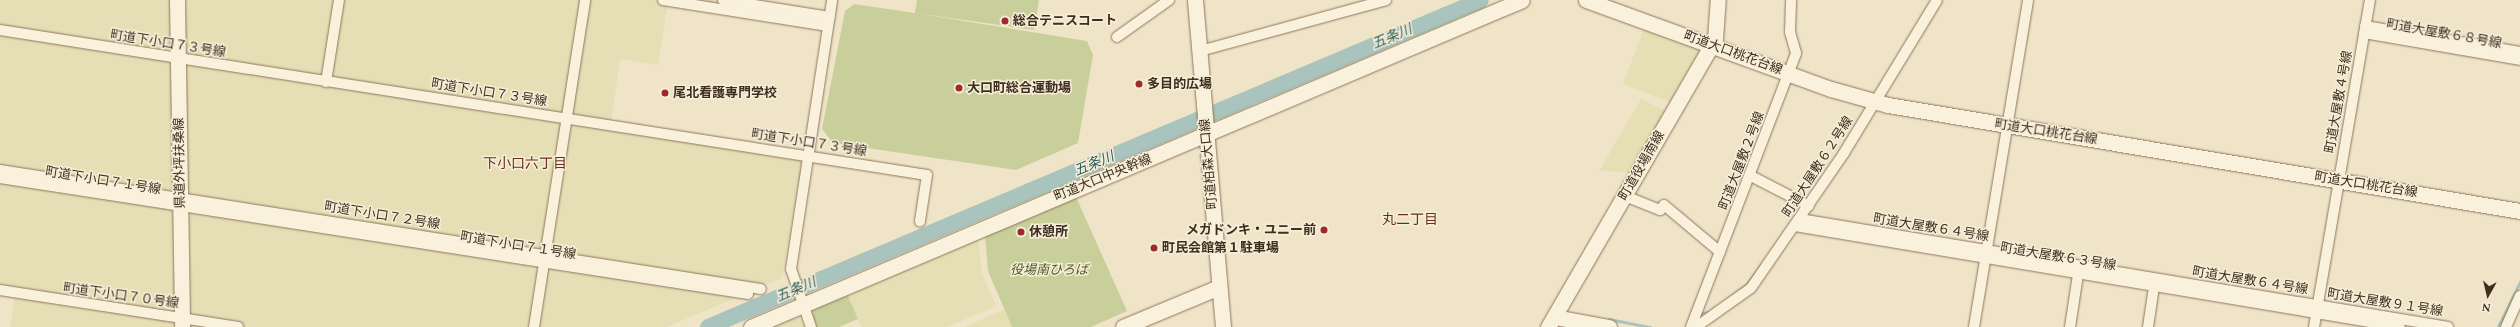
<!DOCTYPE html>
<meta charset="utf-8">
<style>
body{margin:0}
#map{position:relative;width:2520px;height:327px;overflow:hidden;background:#f0e4c8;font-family:Spectral,"Noto Sans JP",serif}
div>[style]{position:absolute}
.farmland>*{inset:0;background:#e6deb5;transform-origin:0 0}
.green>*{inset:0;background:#c9cf9b}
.stream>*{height:2.5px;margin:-1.25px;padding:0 1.25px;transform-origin:1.25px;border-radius:1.25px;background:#a9c4bc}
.river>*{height:16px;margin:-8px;padding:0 8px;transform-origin:8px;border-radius:8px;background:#a9c4bc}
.roads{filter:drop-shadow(0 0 1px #8d765c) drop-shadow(0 0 1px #8d765c)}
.street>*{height:10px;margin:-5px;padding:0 5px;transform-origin:5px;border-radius:5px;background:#faf1dc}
.secondary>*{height:15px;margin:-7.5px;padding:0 7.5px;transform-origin:7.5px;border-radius:7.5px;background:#faf1dc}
.dots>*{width:11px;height:11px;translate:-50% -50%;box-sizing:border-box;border:2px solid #f7eed8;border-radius:50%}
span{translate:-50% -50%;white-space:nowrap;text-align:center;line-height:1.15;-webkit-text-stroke:3px #f7eed8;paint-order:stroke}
.poi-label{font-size:13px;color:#3d2e20;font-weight:700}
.left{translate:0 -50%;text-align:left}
.right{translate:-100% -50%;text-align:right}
.street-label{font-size:13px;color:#3d2e20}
.park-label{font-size:13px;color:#4d5a26;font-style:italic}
.water-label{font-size:14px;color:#2f5d5a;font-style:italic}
.neighbourhood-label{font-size:14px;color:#6b2e1e}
.north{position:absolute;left:2468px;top:275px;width:40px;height:40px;-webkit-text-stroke:3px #f7eed8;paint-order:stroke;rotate:188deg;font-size:11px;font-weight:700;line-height:16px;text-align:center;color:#3d2e20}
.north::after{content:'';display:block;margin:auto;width:14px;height:18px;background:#3d2e20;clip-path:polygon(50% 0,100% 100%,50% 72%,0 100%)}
</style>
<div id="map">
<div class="farmland">
<div style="clip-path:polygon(0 0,746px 0,744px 15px,668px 3px,658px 65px,620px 59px,610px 129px,803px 161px,782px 278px,667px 327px,10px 327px,16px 288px,0 285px)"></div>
<div style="left:1644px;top:29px;width:61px;height:59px;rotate:21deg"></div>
<div style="clip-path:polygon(1641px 99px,1668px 112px,1630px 172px,1599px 171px)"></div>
<div style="clip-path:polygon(978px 238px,982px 273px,996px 306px,947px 327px,861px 327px,847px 294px)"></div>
<div style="clip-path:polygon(1004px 310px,1012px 327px,964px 327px,994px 314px)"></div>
<div style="clip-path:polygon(798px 315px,805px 327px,771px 327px,792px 318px)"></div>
</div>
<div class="green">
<div style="clip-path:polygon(917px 0,1039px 0,1034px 30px,915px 13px,1087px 41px,1093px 55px,1078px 143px,1016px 170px,833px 143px,822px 129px,845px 11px,854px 4px,915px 13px)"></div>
<div style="clip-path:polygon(1076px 197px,1127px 311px,1091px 327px,1012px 327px,988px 271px,985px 236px)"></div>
<div style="clip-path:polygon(847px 294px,858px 319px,839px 327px,815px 327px,812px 310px)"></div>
</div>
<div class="stream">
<div style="left:1733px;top:295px;width:18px;rotate:-38deg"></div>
<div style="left:1747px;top:284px;width:24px;rotate:-54deg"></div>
<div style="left:1699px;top:313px;width:11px;rotate:-5deg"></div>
<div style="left:1609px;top:319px;width:42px;rotate:11deg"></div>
<div style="left:2498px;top:327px;width:50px;rotate:-63.9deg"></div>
</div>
<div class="river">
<div style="left:708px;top:327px;width:839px;rotate:-22.93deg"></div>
</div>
<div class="roads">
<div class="street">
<div style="left:663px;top:0;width:167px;rotate:9deg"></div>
<div style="left:723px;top:0;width:108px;rotate:9deg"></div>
<div style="left:2365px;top:26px;width:157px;rotate:9.5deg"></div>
<div style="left:0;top:30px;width:938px;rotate:8.89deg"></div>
<div style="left:927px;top:175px;width:47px;rotate:98.7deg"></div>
<div style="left:2364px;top:33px;width:158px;rotate:9.8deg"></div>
<div style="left:1117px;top:37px;width:64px;rotate:-35.4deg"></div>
<div style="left:1200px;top:51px;width:193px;rotate:-15.3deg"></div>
<div style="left:326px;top:82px;width:83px;rotate:-81deg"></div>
<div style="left:0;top:170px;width:770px;rotate:8.89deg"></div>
<div style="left:1751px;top:176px;width:65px;rotate:27.3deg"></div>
<div style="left:0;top:178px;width:757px;rotate:8.82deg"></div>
<div style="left:1625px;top:196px;width:38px;rotate:22deg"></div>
<div style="left:1660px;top:210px;width:6px;rotate:-51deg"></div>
<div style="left:1664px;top:205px;width:73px;rotate:40deg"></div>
<div style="left:1800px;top:219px;width:657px;rotate:9.46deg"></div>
<div style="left:1795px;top:226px;width:613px;rotate:9.48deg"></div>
<div style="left:0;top:290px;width:241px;rotate:8.8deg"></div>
<div style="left:534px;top:327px;width:331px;rotate:-81.1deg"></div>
<div style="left:811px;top:327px;width:61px;rotate:-109deg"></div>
<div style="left:791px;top:269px;width:272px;rotate:-81.3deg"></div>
<div style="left:1691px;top:327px;width:293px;rotate:-69deg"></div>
<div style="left:1796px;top:53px;width:22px;rotate:-106deg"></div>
<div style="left:1790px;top:32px;width:32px;rotate:-88deg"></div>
<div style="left:1696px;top:327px;width:67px;rotate:-35.3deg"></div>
<div style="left:1751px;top:288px;width:164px;rotate:-55.4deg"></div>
<div style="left:1844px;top:153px;width:179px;rotate:-58.7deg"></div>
<div style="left:1974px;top:327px;width:331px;rotate:-80.6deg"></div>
<div style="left:2070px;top:327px;width:60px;rotate:-81.3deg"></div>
<div style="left:2148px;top:327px;width:48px;rotate:-81.5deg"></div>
<div style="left:2314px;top:327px;width:332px;rotate:-80.3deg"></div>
<div style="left:2506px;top:327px;width:34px;rotate:-66deg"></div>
</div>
<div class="secondary">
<div style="left:177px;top:0;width:327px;rotate:89.1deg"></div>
<div style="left:1195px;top:0;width:328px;rotate:85.1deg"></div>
<div style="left:1586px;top:0;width:261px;rotate:20deg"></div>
<div style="left:1831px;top:89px;width:59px;rotate:15.7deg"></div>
<div style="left:1888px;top:105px;width:641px;rotate:9.52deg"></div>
<div style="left:1555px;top:317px;width:55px;rotate:10.5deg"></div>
<div style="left:751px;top:327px;width:837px;rotate:-22.98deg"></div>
<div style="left:1123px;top:327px;width:104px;rotate:-22.6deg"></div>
<div style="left:1548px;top:327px;width:333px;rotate:-59.9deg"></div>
<div style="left:1715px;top:39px;width:39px;rotate:-86deg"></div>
</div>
</div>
<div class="dots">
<div style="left:1005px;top:21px;background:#9e2a2b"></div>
<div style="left:1139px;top:84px;background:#9e2a2b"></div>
<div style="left:959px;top:88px;background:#9e2a2b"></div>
<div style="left:665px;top:93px;background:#9e2a2b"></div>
<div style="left:1324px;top:230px;background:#9e2a2b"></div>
<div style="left:1021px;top:232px;background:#9e2a2b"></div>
<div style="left:1154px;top:248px;background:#9e2a2b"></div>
</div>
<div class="poi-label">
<span class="left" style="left:1013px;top:21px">総合テニスコート</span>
<span class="left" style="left:1147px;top:84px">多目的広場</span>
<span class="left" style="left:967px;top:88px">大口町総合運動場</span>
<span class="left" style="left:673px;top:93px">尾北看護専門学校</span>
<span class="right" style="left:1316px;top:230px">メガドンキ・ユニー前</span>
<span class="left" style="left:1029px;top:232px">休憩所</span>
<span class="left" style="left:1162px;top:248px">町民会館第１駐車場</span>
</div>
<div class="street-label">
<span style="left:2444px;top:34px;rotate:10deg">町道大屋敷６８号線</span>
<span style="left:168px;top:44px;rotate:9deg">町道下小口７３号線</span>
<span style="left:1733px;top:53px;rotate:20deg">町道大口桃花台線</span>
<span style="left:489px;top:93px;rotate:9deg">町道下小口７３号線</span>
<span style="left:2339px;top:102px;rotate:-80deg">町道大屋敷４号線</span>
<span style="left:2046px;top:132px;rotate:9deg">町道大口桃花台線</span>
<span style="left:809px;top:143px;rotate:9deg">町道下小口７３号線</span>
<span style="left:1742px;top:161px;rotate:-69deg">町道大屋敷２号線</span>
<span style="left:180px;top:163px;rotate:-91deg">県道外坪扶桑線</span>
<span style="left:1209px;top:164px;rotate:-95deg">町道柏森大口線</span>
<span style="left:1642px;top:166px;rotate:-60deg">町道役場南線</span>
<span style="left:1818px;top:167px;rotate:-57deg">町道大屋敷６２号線</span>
<span style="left:1103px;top:178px;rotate:-22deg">町道大口中央幹線</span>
<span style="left:103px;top:181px;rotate:9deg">町道下小口７１号線</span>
<span style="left:2366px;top:185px;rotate:9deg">町道大口桃花台線</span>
<span style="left:382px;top:216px;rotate:9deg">町道下小口７２号線</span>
<span style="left:1931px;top:228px;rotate:9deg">町道大屋敷６４号線</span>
<span style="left:518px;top:246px;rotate:9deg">町道下小口７１号線</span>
<span style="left:2058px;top:257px;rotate:9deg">町道大屋敷６３号線</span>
<span style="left:2250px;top:281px;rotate:9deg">町道大屋敷６４号線</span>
<span style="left:121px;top:296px;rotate:8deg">町道下小口７０号線</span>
<span style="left:2385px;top:303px;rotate:9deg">町道大屋敷９１号線</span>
</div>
<div class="park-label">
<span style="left:1049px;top:270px">役場南ひろば</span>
</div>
<div class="water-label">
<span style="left:1392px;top:37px;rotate:-23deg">五条川</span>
<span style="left:1094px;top:164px;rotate:-23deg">五条川</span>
<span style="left:796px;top:290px;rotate:-23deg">五条川</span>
</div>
<div class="neighbourhood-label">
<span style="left:525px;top:164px">下小口六丁目</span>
<span style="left:1410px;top:220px">丸二丁目</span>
</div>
<div class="north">N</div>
</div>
